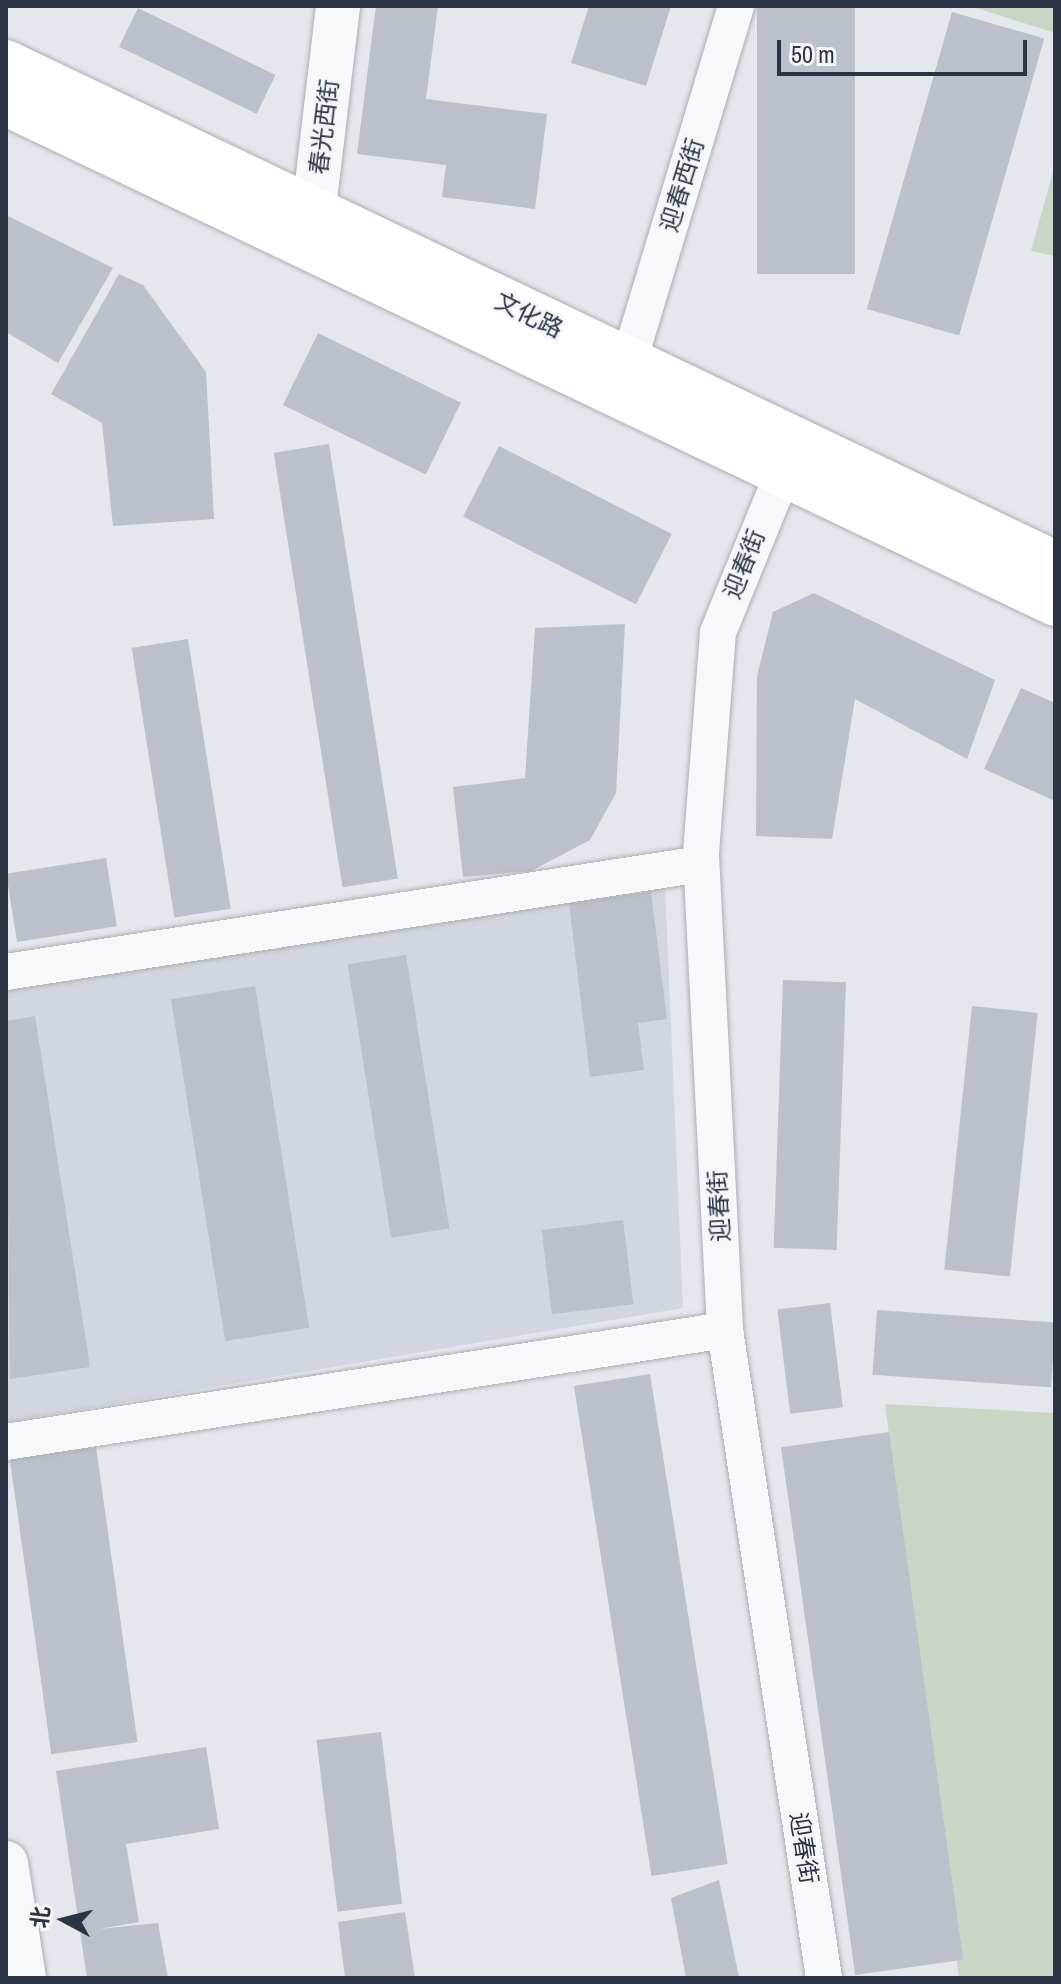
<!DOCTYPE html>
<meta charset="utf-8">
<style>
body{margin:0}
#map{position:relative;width:1061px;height:1984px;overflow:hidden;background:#e4e7ec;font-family:"Archivo Narrow","Noto Sans SC",sans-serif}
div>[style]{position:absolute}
.built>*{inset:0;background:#d2d6de}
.green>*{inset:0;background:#c9d6c5}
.building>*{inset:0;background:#bbc0ca;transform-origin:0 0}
.roads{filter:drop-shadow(0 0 2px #a9aeb7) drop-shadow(0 0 2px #a9aeb7)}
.minor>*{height:36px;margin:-18px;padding:0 18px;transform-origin:18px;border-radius:18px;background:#f7f8fa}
.tertiary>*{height:44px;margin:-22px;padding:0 22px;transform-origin:22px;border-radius:22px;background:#f7f8fa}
.secondary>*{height:44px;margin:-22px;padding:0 22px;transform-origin:22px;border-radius:22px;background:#fff}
span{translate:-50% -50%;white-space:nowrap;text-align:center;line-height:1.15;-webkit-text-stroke:6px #f4f6f9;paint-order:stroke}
.street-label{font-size:24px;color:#2b3445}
.frame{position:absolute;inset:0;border:8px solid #2b3445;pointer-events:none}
.north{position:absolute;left:24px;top:1880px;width:80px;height:80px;-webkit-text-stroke:6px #f4f6f9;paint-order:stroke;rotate:277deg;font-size:22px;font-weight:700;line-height:32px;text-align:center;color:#2b3445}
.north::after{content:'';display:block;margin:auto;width:28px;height:36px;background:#2b3445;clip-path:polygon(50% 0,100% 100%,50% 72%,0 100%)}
.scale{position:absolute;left:777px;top:40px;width:250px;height:36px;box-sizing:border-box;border:4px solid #2b3445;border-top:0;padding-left:10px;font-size:24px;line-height:28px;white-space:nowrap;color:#2b3445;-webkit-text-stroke:6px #f4f6f9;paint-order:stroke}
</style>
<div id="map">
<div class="built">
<div style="clip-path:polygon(665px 886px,683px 1308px,6px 1422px,6px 990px)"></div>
</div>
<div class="green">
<div style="clip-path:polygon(970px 6px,1055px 6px,1055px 33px)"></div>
<div style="clip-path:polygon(1055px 165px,1055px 256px,1031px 251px)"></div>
<div style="clip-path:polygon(885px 1404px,1055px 1413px,1055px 1978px,959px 1978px)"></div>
</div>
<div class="building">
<div style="clip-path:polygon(376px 6px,438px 6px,426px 99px,547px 114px,535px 209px,442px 197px,446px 165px,357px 154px)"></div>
<div style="clip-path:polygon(589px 6px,671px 6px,646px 86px,571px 63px)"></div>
<div style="left:757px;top:6px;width:98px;height:268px"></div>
<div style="left:138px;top:8px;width:153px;height:43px;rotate:26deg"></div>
<div style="left:952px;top:12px;width:96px;height:309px;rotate:16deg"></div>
<div style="clip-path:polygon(6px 215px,113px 268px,58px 363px,6px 332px)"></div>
<div style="clip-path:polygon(119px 274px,143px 285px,206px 372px,214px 519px,113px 526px,102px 423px,51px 394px)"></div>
<div style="left:318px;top:333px;width:159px;height:80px;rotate:26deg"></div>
<div style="left:329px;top:444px;width:440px;height:56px;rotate:81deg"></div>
<div style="left:499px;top:446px;width:194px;height:79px;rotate:27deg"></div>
<div style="clip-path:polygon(814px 593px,995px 680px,967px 759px,855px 699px,832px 839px,756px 836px,757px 676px,773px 612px)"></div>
<div style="clip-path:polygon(625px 624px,616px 793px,590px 840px,531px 871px,463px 877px,453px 787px,525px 778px,535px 628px)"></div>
<div style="left:188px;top:639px;width:273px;height:57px;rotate:81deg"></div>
<div style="clip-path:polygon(1021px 688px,1055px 703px,1055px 801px,984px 769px)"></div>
<div style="left:106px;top:858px;width:69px;height:101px;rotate:81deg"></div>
<div style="clip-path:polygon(651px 892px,667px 1019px,638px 1023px,644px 1070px,590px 1077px,569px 903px)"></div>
<div style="left:406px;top:955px;width:277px;height:59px;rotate:81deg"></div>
<div style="left:783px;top:980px;width:63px;height:268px;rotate:2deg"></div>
<div style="left:255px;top:986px;width:346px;height:85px;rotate:81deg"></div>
<div style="left:972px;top:1006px;width:66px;height:265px;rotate:6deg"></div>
<div style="clip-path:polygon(35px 1016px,90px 1367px,10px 1379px,6px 1021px)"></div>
<div style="left:623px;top:1220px;width:85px;height:82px;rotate:83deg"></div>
<div style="left:830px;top:1303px;width:105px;height:53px;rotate:83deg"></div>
<div style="left:877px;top:1310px;width:179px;height:65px;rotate:4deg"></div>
<div style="left:650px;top:1374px;width:496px;height:77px;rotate:81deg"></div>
<div style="left:889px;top:1432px;width:533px;height:109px;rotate:82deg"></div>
<div style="left:96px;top:1447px;width:298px;height:87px;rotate:82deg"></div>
<div style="left:381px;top:1732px;width:173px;height:65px;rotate:83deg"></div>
<div style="clip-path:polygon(206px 1747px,219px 1829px,126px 1844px,139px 1922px,99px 1929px,158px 1923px,168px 1978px,87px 1978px,56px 1771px)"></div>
<div style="clip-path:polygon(719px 1880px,739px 1978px,686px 1978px,671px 1898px)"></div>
<div style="clip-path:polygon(405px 1912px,415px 1978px,345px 1978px,338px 1922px)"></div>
</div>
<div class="roads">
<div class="minor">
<div style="left:628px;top:364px;width:374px;rotate:-73.2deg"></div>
<div style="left:792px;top:451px;width:196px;rotate:112.2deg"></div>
<div style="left:718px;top:632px;width:224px;rotate:94.4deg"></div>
<div style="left:701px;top:855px;width:476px;rotate:87.1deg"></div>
<div style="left:725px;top:1330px;width:656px;rotate:81.31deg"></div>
<div style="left:6px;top:972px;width:703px;rotate:-8.83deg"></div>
<div style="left:6px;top:1442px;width:728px;rotate:-8.85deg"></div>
</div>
<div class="tertiary">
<div style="left:301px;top:244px;width:38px;rotate:-70deg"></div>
<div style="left:314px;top:208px;width:203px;rotate:-83.2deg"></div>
<div style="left:6px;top:1863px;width:116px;rotate:81.1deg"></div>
</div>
<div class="secondary">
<div style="left:6px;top:62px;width:1162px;rotate:25.53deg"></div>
<div style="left:6px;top:104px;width:1162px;rotate:25.48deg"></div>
</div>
</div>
<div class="street-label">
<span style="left:324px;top:127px;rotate:-83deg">春光西街</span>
<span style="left:682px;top:185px;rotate:-73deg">迎春西街</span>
<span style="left:529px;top:315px;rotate:26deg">文化路</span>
<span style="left:744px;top:564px;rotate:-68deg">迎春街</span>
<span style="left:719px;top:1206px;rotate:-93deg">迎春街</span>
<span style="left:804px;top:1848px;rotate:81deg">迎春街</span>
</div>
<div class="frame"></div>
<div class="north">北</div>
<div class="scale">50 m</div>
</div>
